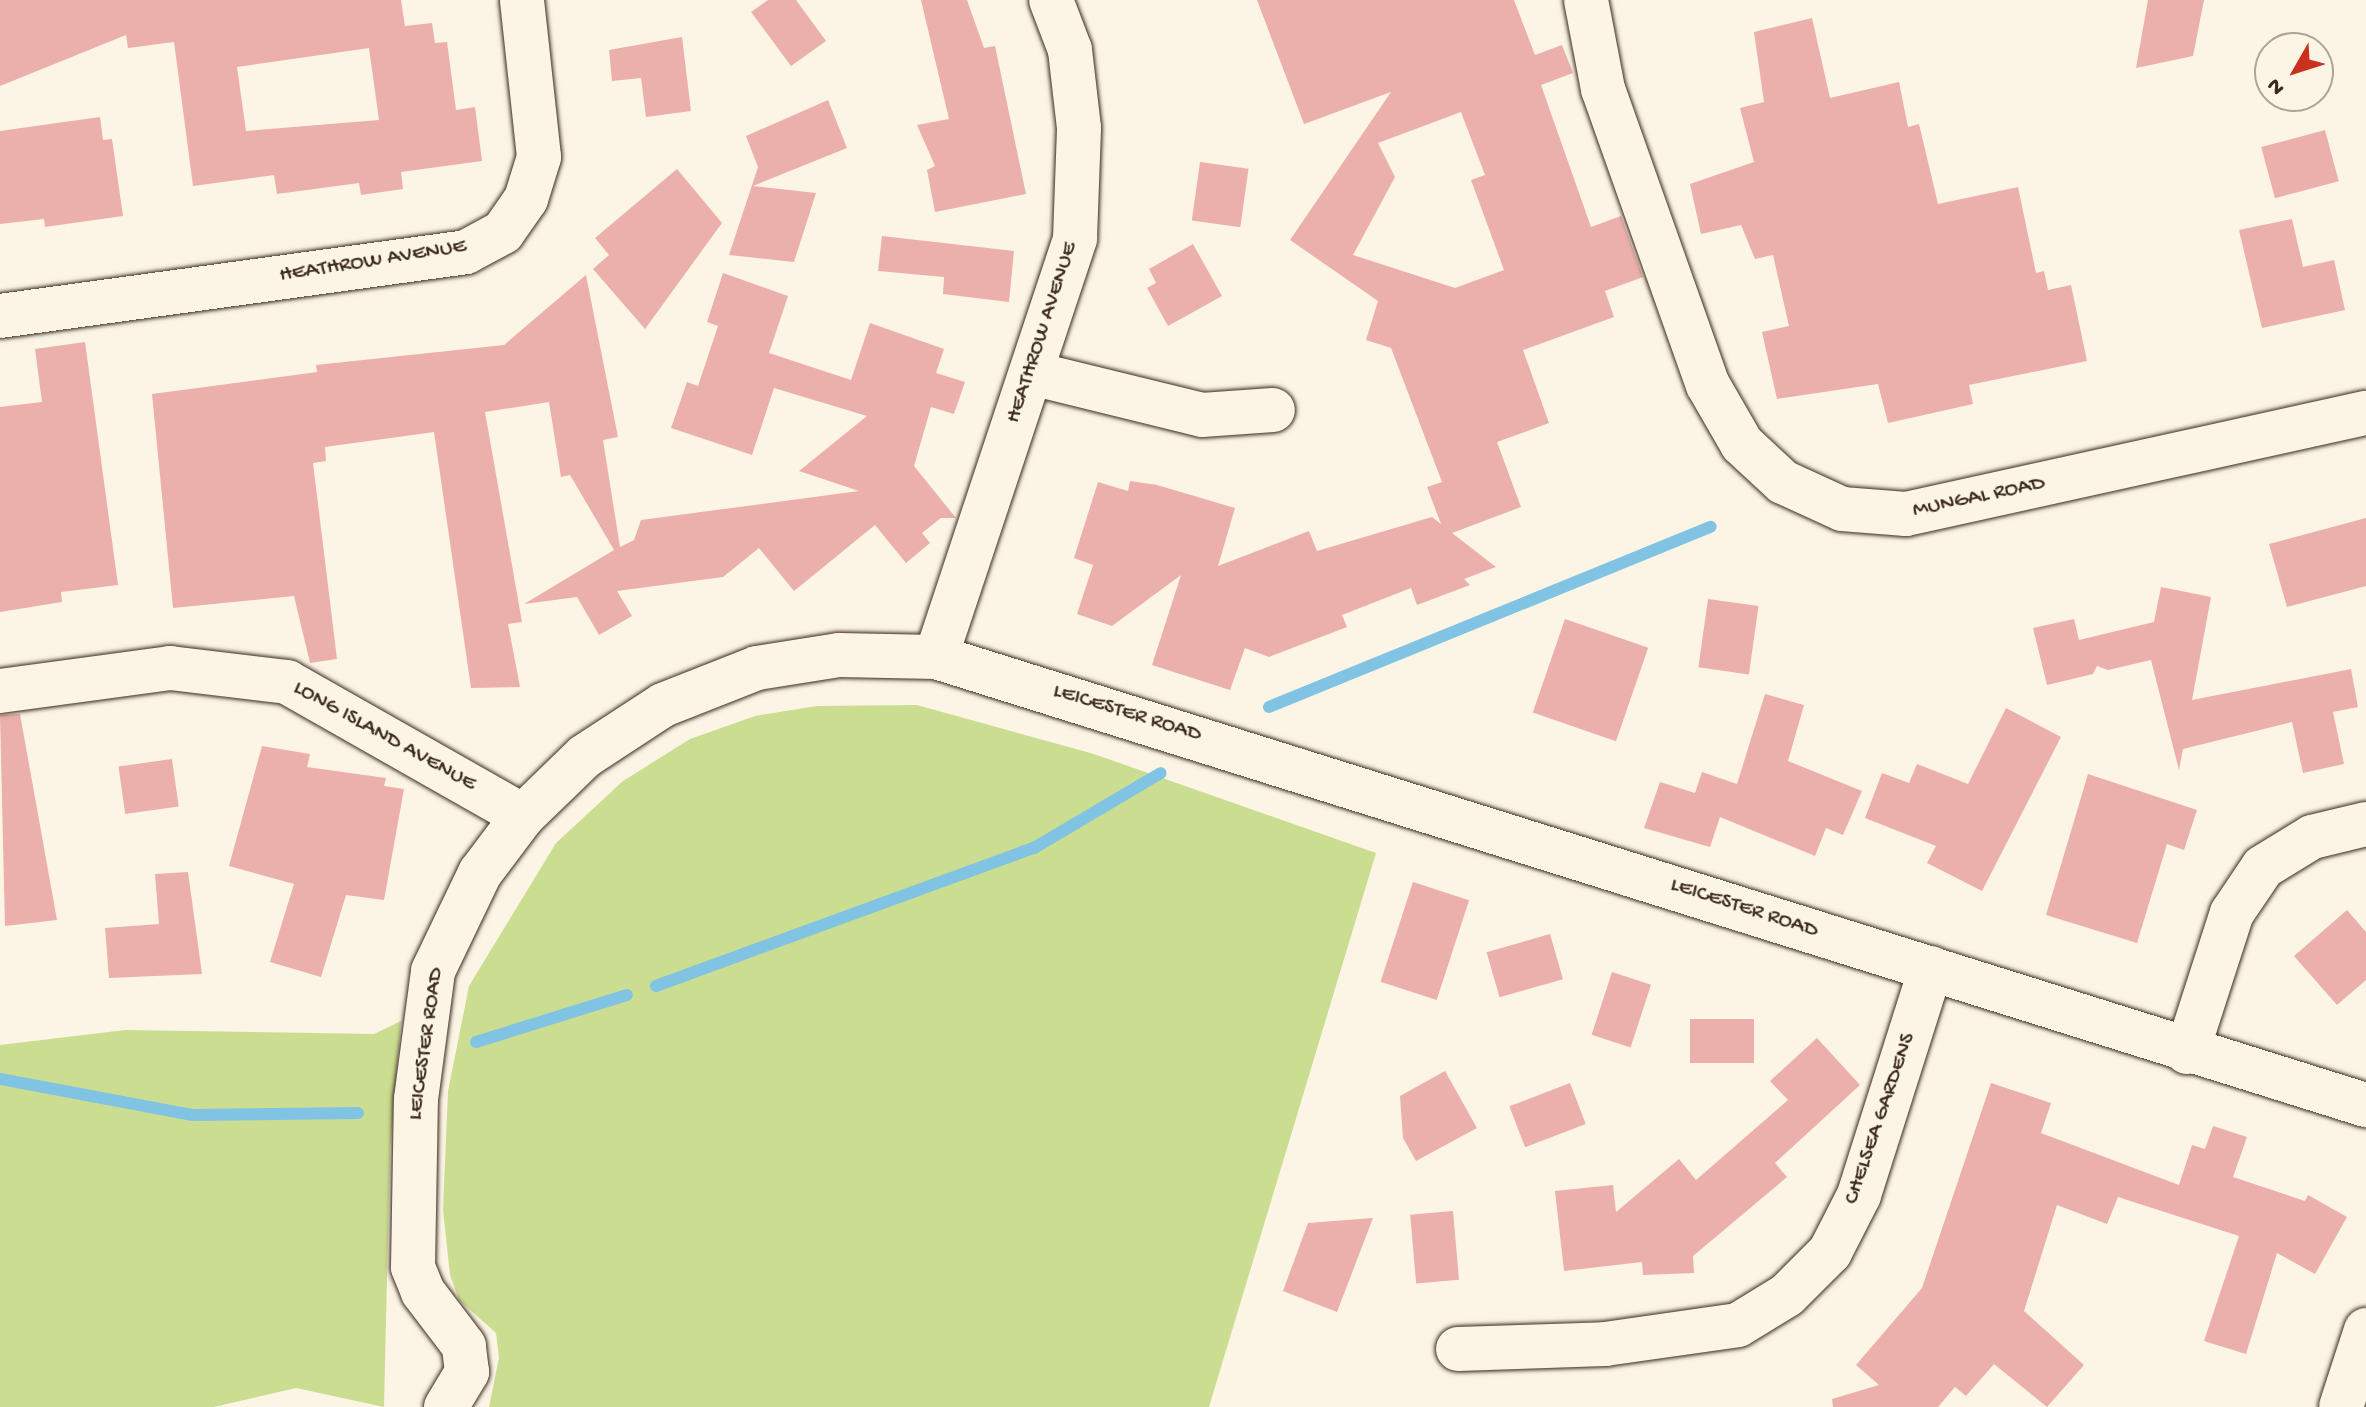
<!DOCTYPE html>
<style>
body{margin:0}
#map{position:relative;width:2366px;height:1407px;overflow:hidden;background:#fcf5e5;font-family:"Gochi Hand",sans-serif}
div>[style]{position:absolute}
.green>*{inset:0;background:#cbdd91}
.stream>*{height:12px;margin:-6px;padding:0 6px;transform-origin:6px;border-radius:6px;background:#81c3e2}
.building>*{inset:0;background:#ebb0ab;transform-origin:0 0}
.roads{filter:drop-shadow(0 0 2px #3b2a1e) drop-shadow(0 0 2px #3b2a1e)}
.minor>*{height:44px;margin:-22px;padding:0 22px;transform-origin:22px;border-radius:22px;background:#fcf5e5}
span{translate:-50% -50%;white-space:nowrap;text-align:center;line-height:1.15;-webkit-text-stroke:7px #fcf5e5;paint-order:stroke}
.street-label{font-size:22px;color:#3b2a1e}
.north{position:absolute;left:2254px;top:32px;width:80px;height:80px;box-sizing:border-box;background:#fcf5e5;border:2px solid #afa495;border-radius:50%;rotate:231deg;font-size:22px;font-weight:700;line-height:32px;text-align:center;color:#3b2a1e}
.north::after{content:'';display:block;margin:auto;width:28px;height:36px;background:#c8321e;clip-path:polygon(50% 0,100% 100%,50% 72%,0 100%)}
</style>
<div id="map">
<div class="green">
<div style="clip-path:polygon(917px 705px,1094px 754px,1376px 853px,1209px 1407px,489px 1407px,499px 1358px,496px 1333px,459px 1300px,450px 1275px,443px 1210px,448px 1091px,469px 986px,556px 843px,623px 781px,690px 739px,755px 716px,817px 706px)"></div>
<div style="clip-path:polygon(401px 1021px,390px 1150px,384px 1407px,296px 1388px,214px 1407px,0 1407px,0 1045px,125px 1030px,374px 1034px)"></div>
</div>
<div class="stream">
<div style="left:1269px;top:707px;width:477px;rotate:-22.2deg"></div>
<div style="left:656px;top:986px;width:402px;rotate:-20.1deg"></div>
<div style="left:1034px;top:848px;width:147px;rotate:-30.6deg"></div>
<div style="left:476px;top:1042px;width:158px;rotate:-17.3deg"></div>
<div style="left:0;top:1079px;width:195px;rotate:10.6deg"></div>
<div style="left:192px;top:1115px;width:166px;rotate:-0.7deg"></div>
</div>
<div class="building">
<div style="clip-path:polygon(evenodd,0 0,401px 0,405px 26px,432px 23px,435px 43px,447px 42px,456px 110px,475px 107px,482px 161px,401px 172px,403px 189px,361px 195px,359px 183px,277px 194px,274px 175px,193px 186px,174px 42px,128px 48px,126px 35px,0 86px,0 0,369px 48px,379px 120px,246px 131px,237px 67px,369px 48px)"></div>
<div style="clip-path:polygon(768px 0,796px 0,826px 41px,791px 66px,751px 12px)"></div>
<div style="clip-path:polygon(921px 0,967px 0,984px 48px,995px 46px,1026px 194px,935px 212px,927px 170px,935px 166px,917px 125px,949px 119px)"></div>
<div style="clip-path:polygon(evenodd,1257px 0,1514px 0,1535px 55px,1562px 45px,1573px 73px,1541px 85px,1591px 227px,1621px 216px,1643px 277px,1605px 291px,1614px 317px,1523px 350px,1549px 423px,1497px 442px,1521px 507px,1452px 533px,1496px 567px,1464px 579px,1470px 585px,1417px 605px,1411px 588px,1342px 615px,1347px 627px,1269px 657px,1245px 648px,1230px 690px,1152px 665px,1181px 575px,1112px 626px,1077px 614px,1093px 565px,1074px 558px,1098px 482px,1128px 491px,1130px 481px,1157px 485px,1235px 508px,1218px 566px,1309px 531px,1317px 551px,1432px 517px,1441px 524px,1427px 487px,1442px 482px,1391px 348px,1366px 340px,1378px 301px,1290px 240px,1391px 92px,1304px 124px,1257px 0,1461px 112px,1485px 175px,1471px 180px,1504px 270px,1455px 288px,1353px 255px,1395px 177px,1378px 143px,1461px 112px)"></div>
<div style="clip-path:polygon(2148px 0,2204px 0,2193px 56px,2136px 68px)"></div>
<div style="clip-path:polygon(1812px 18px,1830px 98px,1899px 82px,1908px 127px,1919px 124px,1938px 204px,2018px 187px,2036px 273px,2044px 271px,2048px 290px,2071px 285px,2087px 361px,1969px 385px,1973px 404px,1888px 423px,1878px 384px,1777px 399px,1762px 332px,1789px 326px,1773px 255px,1755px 259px,1741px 225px,1701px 234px,1690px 184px,1754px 162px,1740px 108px,1764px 102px,1754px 32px)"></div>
<div style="clip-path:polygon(682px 37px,691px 111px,646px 117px,641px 78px,612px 81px,609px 50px)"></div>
<div style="clip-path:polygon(828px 100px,847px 148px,753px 186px,816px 193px,794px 262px,729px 255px,758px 167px,746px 136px)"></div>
<div style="clip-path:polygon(100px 117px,103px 140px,112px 139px,123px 216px,45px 227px,44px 219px,0 224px,0 131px)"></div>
<div style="left:2325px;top:130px;width:53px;height:66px;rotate:75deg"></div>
<div style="left:1200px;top:162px;width:49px;height:59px;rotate:8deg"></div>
<div style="clip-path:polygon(677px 169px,722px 223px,645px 329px,593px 269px,609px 255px,595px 238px)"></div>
<div style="clip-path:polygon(2292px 219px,2303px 267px,2334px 260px,2345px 310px,2262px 328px,2239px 230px)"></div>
<div style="clip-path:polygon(882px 236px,1014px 251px,1009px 302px,943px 294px,944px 277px,878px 271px)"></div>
<div style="clip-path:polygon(1193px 244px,1222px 296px,1168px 326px,1147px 288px,1156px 283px,1149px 269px)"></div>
<div style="clip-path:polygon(723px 273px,788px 296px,769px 353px,851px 380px,870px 323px,944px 349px,936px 373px,965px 382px,954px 414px,931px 407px,914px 466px,956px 518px,941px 518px,922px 533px,930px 543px,906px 563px,875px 525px,794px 591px,759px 548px,723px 577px,617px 591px,632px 616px,599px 635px,577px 597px,524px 604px,614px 550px,570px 475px,561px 477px,549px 402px,485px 412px,522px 622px,508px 624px,520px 687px,471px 688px,434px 432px,325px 447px,326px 461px,313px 463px,337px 659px,310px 663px,294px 596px,173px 608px,152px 394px,317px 372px,316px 365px,504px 345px,586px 275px,618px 437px,603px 440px,620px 547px,634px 540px,641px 520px,859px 491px,799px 471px,867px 416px,774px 388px,752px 455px,671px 428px,687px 382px,698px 386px,718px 326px,707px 322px)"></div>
<div style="clip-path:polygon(85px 342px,118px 585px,61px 592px,62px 602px,0 612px,0 407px,42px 402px,35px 349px)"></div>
<div style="clip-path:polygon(2366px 518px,2366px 586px,2287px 607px,2269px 544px)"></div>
<div style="clip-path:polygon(2161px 587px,2211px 597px,2192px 700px,2351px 669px,2358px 707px,2333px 712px,2344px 764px,2303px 773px,2292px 722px,2183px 749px,2179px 770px,2151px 660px,2108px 670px,2097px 666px,2093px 674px,2047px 685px,2033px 628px,2074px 619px,2079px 640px,2154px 622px)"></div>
<div style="left:1708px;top:599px;width:51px;height:69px;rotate:8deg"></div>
<div style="left:1565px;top:619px;width:88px;height:99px;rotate:19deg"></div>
<div style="clip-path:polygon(1765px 694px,1804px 705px,1788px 761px,1862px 791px,1843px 835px,1826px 828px,1815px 856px,1720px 817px,1710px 847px,1644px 828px,1660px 782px,1695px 793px,1702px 772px,1737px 784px)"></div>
<div style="clip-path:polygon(2006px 708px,2061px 737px,1982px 891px,1927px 863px,1936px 846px,1865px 818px,1882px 773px,1909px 783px,1917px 764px,1968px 784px)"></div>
<div style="clip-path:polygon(20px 714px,57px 920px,5px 926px,0 715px)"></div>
<div style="clip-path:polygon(262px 746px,310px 754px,307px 767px,386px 778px,384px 786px,404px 789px,384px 900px,346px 895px,321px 977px,270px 962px,294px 884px,229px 866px)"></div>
<div style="left:172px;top:759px;width:48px;height:54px;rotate:82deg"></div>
<div style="clip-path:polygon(2088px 774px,2197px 810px,2184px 850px,2167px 844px,2137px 943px,2046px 915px)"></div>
<div style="clip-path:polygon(188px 872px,202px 974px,109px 978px,105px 928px,159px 924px,155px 874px)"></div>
<div style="left:1413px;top:882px;width:59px;height:105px;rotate:18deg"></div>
<div style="clip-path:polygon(2347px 910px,2366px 932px,2366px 980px,2337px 1005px,2294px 956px)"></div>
<div style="left:1550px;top:934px;width:47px;height:66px;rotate:74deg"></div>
<div style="left:1612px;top:972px;width:41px;height:66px;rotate:18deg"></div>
<div style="left:1690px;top:1019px;width:64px;height:44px"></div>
<div style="clip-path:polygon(1817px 1038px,1860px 1085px,1775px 1163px,1787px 1177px,1693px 1256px,1694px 1273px,1643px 1275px,1642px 1262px,1564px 1271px,1555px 1191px,1613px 1185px,1616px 1212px,1679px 1159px,1696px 1180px,1788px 1100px,1770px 1081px)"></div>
<div style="clip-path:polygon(1445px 1071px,1477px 1128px,1416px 1161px,1403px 1138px,1400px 1096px)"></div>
<div style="left:1570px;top:1083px;width:44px;height:65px;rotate:69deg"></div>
<div style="clip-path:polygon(1991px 1083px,2051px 1103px,2041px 1133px,2179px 1185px,2192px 1145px,2205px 1149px,2213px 1126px,2247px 1137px,2233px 1177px,2305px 1201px,2308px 1195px,2347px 1217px,2315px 1274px,2277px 1253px,2246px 1354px,2204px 1341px,2239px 1236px,2118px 1197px,2107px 1224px,2057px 1205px,2024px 1311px,2084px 1365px,2047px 1407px,1994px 1364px,1966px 1396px,1955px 1387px,1938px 1407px,1833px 1407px,1832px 1399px,1879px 1385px,1856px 1365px,1922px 1288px)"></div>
<div style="left:1453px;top:1211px;width:69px;height:43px;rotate:85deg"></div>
<div style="clip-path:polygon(1373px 1218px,1337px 1312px,1283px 1291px,1308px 1223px)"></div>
</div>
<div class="roads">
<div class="minor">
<div style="left:1586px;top:0;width:91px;rotate:79.2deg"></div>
<div style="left:1603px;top:89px;width:314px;rotate:70.5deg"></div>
<div style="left:1708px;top:385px;width:68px;rotate:60deg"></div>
<div style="left:1742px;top:444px;width:56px;rotate:42.8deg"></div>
<div style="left:1783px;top:482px;width:65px;rotate:24.6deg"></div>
<div style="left:1842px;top:509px;width:64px;rotate:4.5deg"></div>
<div style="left:1906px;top:514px;width:471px;rotate:-12.4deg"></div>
<div style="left:0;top:316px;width:470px;rotate:-7.8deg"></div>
<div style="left:466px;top:252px;width:42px;rotate:-28.4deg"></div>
<div style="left:503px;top:232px;width:40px;rotate:-55.1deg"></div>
<div style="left:526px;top:199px;width:44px;rotate:-72.8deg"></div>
<div style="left:539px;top:157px;width:158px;rotate:-96.2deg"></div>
<div style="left:1031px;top:373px;width:176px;rotate:13.8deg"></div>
<div style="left:1202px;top:415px;width:71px;rotate:-4deg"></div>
<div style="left:936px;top:657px;width:441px;rotate:-71.6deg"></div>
<div style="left:1075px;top:238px;width:110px;rotate:-87.9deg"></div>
<div style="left:1079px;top:128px;width:79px;rotate:-96.6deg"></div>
<div style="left:1070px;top:50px;width:53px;rotate:-110.8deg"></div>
<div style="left:0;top:691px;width:172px;rotate:-7.7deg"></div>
<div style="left:170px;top:668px;width:118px;rotate:6.8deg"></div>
<div style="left:287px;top:682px;width:271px;rotate:29.6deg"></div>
<div style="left:2187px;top:1052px;width:146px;rotate:-72.1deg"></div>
<div style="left:2232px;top:913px;width:55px;rotate:-56deg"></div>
<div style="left:2263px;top:867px;width:57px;rotate:-31.5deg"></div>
<div style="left:2312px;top:837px;width:56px;rotate:-13.5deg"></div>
<div style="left:1458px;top:1349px;width:147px;rotate:-1.9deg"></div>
<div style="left:1605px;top:1344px;width:134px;rotate:-8.1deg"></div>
<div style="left:1738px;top:1325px;width:57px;rotate:-31.5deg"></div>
<div style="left:1787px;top:1295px;width:61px;rotate:-45deg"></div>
<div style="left:1830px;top:1252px;width:64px;rotate:-63deg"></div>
<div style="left:1859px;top:1195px;width:238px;rotate:-72.4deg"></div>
<div style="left:446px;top:1407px;width:41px;rotate:-59deg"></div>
<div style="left:467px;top:1372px;width:26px;rotate:-97deg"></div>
<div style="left:464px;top:1346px;width:68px;rotate:-127.2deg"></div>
<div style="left:423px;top:1292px;width:27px;rotate:-112deg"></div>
<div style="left:413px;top:1267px;width:168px;rotate:-89deg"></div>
<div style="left:416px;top:1099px;width:129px;rotate:-82.4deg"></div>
<div style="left:433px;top:971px;width:109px;rotate:-64.4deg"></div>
<div style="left:480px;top:873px;width:71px;rotate:-53deg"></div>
<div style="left:523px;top:816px;width:86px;rotate:-44.1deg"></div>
<div style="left:585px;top:756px;width:93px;rotate:-33.2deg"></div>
<div style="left:663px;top:705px;width:101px;rotate:-21.5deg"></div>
<div style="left:757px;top:668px;width:83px;rotate:-9deg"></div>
<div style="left:839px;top:655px;width:97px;rotate:1.2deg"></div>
<div style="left:936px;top:657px;width:1499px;rotate:17.4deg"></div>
<div style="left:2341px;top:1407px;width:81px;rotate:-72deg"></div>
</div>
</div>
<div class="street-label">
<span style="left:373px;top:262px;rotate:-9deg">HEATHROW AVENUE</span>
<span style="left:1043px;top:333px;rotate:-72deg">HEATHROW AVENUE</span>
<span style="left:1979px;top:498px;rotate:-12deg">MUNGAL ROAD</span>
<span style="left:1127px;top:714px;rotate:17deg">LEICESTER ROAD</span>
<span style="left:384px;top:737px;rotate:29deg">LONG ISLAND AVENUE</span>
<span style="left:1744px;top:909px;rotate:18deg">LEICESTER ROAD</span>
<span style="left:427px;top:1044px;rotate:-82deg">LEICESTER ROAD</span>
<span style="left:1881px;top:1119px;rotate:-71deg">CHELSEA GARDENS</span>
</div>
<div class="north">N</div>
</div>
